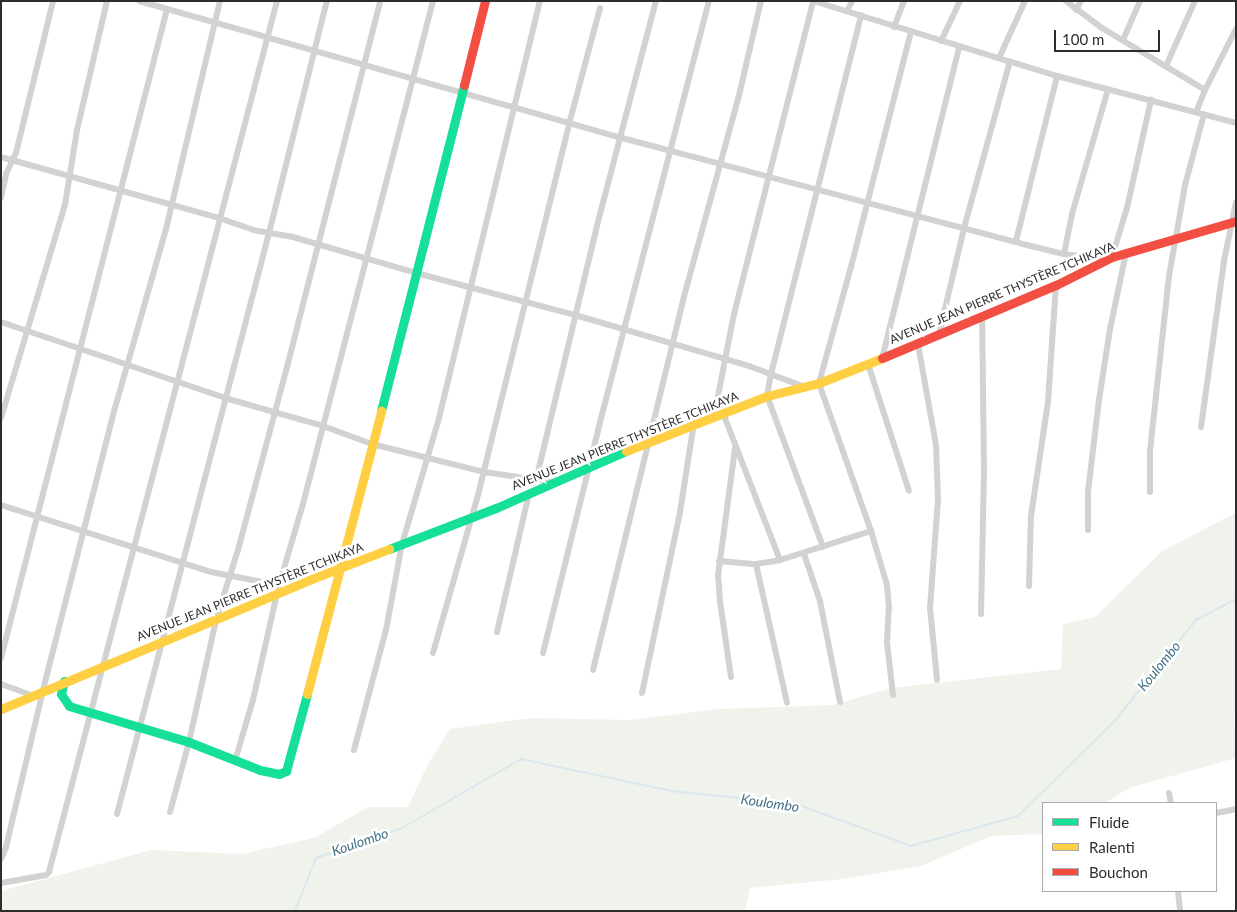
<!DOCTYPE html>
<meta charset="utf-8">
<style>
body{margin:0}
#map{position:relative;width:1237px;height:912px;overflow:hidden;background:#fff;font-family:Lato,sans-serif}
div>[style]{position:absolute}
.green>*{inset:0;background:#f0f3eb}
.stream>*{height:2px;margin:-1px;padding:0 1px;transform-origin:1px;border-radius:1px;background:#d9e8ee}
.street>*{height:6px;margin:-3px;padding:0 3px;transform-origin:3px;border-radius:3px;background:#d2d2d2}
.fast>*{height:9px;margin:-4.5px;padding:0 4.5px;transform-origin:4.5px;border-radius:4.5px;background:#16e098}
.slow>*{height:9px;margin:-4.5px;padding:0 4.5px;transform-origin:4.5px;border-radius:4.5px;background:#ffcf43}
.jam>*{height:9px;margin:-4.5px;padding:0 4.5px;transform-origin:4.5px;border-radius:4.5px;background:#f24e42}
span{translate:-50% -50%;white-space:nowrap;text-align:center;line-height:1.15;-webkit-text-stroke:5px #fff;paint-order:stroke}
.street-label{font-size:12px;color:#2d2d2d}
.water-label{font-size:14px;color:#437187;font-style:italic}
.frame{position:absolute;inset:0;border:2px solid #2d2d2d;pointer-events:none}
.legend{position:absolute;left:1042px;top:802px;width:175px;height:90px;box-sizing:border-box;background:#fff;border:1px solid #ababab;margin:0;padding:6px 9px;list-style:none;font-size:15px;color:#2d2d2d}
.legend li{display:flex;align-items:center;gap:10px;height:25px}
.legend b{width:25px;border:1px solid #ababab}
.scale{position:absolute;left:1054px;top:30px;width:106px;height:22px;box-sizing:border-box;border:2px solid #2d2d2d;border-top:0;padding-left:6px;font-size:15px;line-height:18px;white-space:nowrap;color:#2d2d2d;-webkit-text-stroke:4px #fff;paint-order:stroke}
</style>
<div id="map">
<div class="green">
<div style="clip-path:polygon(1236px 513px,1236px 711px,1234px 712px,1236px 758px,1129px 788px,1105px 803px,1043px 803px,1043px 834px,992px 836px,921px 866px,843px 879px,750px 888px,745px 911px,2px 911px,1px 891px,151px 850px,242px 854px,314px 838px,368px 807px,408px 807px,426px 768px,450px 729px,531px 718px,630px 720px,719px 709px,833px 705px,891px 688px,1061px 669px,1063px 624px,1095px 617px,1162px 551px)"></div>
</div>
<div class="stream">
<div style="left:295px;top:911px;width:57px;rotate:-68.4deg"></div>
<div style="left:316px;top:858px;width:91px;rotate:-19.2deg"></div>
<div style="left:402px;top:828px;width:138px;rotate:-30.1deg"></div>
<div style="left:521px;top:759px;width:153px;rotate:12deg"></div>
<div style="left:671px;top:791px;width:126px;rotate:5.9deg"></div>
<div style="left:796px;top:804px;width:122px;rotate:20.1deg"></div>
<div style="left:911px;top:846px;width:111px;rotate:-15.7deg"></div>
<div style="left:1018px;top:816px;width:133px;rotate:-44.4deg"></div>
<div style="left:1113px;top:723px;width:132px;rotate:-51.1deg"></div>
<div style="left:1196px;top:620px;width:45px;rotate:-27.7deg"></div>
</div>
<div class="street">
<div style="left:139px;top:1px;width:502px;rotate:15.84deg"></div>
<div style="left:622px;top:138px;width:419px;rotate:14.8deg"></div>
<div style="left:1027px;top:245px;width:38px;rotate:14deg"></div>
<div style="left:1064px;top:254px;width:42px;rotate:8.1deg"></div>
<div style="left:813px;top:1px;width:255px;rotate:17.1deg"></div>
<div style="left:1057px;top:76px;width:185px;rotate:14.7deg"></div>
<div style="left:1066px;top:1px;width:45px;rotate:36.9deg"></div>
<div style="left:1102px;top:28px;width:120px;rotate:31deg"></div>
<div style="left:1205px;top:90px;width:24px;rotate:112deg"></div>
<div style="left:1076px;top:10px;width:10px;rotate:-61deg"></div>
<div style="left:847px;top:11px;width:11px;rotate:-63deg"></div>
<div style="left:894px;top:27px;width:28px;rotate:-69deg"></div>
<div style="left:1123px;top:40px;width:43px;rotate:-66.4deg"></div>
<div style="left:941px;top:41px;width:44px;rotate:-64.6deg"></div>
<div style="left:999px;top:58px;width:63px;rotate:-65.5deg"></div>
<div style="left:1166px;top:66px;width:71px;rotate:-66deg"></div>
<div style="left:1205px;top:90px;width:68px;rotate:-63.1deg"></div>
<div style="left:1px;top:157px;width:226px;rotate:15.6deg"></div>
<div style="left:219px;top:218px;width:36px;rotate:19deg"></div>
<div style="left:253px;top:230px;width:41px;rotate:9.9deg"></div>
<div style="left:293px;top:237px;width:128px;rotate:16.3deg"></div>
<div style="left:416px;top:273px;width:164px;rotate:14.8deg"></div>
<div style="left:575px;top:315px;width:181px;rotate:16.3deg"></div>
<div style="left:749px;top:366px;width:60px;rotate:20.6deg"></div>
<div style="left:1px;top:198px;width:25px;rotate:-78deg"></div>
<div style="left:6px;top:174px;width:23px;rotate:-65deg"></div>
<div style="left:16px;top:153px;width:156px;rotate:-76.3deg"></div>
<div style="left:1016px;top:241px;width:170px;rotate:-76deg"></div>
<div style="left:1064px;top:254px;width:41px;rotate:-78.7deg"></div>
<div style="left:1072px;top:214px;width:130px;rotate:-73.9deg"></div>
<div style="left:1112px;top:257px;width:51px;rotate:-73deg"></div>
<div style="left:1127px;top:208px;width:111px;rotate:-77.5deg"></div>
<div style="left:1px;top:322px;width:237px;rotate:18.7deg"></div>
<div style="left:225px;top:398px;width:102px;rotate:15.9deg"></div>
<div style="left:323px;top:426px;width:52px;rotate:20.2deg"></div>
<div style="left:372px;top:444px;width:115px;rotate:14deg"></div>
<div style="left:484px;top:472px;width:70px;rotate:8.2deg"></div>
<div style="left:939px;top:334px;width:109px;rotate:-76.7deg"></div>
<div style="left:964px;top:228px;width:173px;rotate:-74.6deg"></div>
<div style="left:918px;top:344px;width:103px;rotate:79.9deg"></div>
<div style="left:936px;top:445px;width:54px;rotate:87.9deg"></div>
<div style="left:938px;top:499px;width:109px;rotate:94.2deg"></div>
<div style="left:930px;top:608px;width:72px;rotate:84.4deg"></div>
<div style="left:882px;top:359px;width:321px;rotate:-76.1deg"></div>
<div style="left:868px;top:364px;width:133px;rotate:72.1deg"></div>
<div style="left:723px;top:413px;width:158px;rotate:68.8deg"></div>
<div style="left:714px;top:416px;width:104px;rotate:-78.9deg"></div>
<div style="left:734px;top:314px;width:323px;rotate:-75.8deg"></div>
<div style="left:1px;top:418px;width:222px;rotate:-73.3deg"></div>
<div style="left:65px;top:205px;width:76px;rotate:-80.9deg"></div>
<div style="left:77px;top:130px;width:132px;rotate:-76.9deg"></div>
<div style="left:1201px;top:427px;width:168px;rotate:-82.1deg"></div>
<div style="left:1224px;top:261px;width:60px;rotate:-78.5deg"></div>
<div style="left:536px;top:480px;width:269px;rotate:-76.5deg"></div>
<div style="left:599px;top:218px;width:224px;rotate:-75.3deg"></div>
<div style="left:1150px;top:492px;width:41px;rotate:-90deg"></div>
<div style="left:1150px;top:451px;width:176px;rotate:-83.8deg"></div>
<div style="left:1169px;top:276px;width:92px;rotate:-80deg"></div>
<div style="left:1185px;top:185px;width:73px;rotate:-75deg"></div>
<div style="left:1px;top:505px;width:220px;rotate:17.7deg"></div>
<div style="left:211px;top:572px;width:69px;rotate:10.8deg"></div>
<div style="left:1088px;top:530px;width:38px;rotate:-90deg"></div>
<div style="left:1088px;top:492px;width:93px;rotate:-83.2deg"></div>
<div style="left:1099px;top:400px;width:72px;rotate:-81.2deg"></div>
<div style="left:1110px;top:329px;width:78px;rotate:-78.1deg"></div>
<div style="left:823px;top:547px;width:161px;rotate:-110.3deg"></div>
<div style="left:767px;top:396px;width:22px;rotate:-80deg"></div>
<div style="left:771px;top:374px;width:370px;rotate:-75.9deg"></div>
<div style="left:804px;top:554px;width:50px;rotate:71.2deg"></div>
<div style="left:820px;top:601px;width:103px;rotate:78.8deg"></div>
<div style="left:719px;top:561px;width:37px;rotate:5deg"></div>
<div style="left:756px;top:564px;width:24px;rotate:-9deg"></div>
<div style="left:780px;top:560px;width:96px;rotate:-17.7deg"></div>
<div style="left:756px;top:564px;width:142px;rotate:77.4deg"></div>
<div style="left:1029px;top:586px;width:70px;rotate:-88.4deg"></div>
<div style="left:1031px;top:516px;width:115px;rotate:-81.5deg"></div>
<div style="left:1048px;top:402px;width:117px;rotate:-86.1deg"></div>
<div style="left:981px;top:614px;width:144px;rotate:-88.8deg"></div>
<div style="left:984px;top:470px;width:153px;rotate:-90.7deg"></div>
<div style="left:497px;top:632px;width:143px;rotate:-77deg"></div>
<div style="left:433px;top:653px;width:168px;rotate:-74.1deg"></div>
<div style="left:479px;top:491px;width:378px;rotate:-76.2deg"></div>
<div style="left:569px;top:124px;width:120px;rotate:-75deg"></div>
<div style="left:543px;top:653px;width:230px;rotate:-76.1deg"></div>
<div style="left:598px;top:430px;width:443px;rotate:-75.5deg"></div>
<div style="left:1px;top:658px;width:670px;rotate:-75.65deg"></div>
<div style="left:593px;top:670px;width:381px;rotate:-76.3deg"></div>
<div style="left:683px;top:300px;width:217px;rotate:-74.7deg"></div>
<div style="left:740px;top:91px;width:92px;rotate:-76.9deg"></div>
<div style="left:731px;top:677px;width:76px;rotate:-98.3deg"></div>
<div style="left:720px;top:602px;width:26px;rotate:-94deg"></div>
<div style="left:718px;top:576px;width:129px;rotate:-82.4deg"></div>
<div style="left:1px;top:684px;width:32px;rotate:20deg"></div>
<div style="left:642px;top:693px;width:185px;rotate:-78.1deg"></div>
<div style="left:680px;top:512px;width:90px;rotate:-81.1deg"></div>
<div style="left:893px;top:695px;width:53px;rotate:-96.5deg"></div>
<div style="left:887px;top:642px;width:34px;rotate:-87deg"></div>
<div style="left:889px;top:608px;width:23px;rotate:-95deg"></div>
<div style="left:887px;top:585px;width:56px;rotate:-106.5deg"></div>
<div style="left:871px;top:531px;width:157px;rotate:-109.4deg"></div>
<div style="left:819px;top:383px;width:120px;rotate:-74.6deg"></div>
<div style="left:851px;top:267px;width:243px;rotate:-75.7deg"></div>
<div style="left:354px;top:750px;width:124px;rotate:-75.1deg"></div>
<div style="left:386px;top:630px;width:87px;rotate:-79.5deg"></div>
<div style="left:402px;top:544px;width:131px;rotate:-73.6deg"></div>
<div style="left:439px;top:418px;width:429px;rotate:-76.4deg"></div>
<div style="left:235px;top:761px;width:64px;rotate:-73.6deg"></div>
<div style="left:253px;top:700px;width:118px;rotate:-77.3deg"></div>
<div style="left:279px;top:585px;width:84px;rotate:-73.5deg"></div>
<div style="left:303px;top:504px;width:520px;rotate:-75.51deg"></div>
<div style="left:1169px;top:793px;width:10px;rotate:79deg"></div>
<div style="left:170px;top:812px;width:73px;rotate:-74.8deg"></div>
<div style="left:189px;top:742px;width:125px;rotate:-77.5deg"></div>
<div style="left:216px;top:620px;width:73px;rotate:-72.6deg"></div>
<div style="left:238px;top:550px;width:185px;rotate:-75deg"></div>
<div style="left:286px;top:371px;width:382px;rotate:-75.7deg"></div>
<div style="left:1216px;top:813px;width:20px;rotate:-11deg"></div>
<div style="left:117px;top:814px;width:601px;rotate:-75.34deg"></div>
<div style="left:269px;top:233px;width:239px;rotate:-76deg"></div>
<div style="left:1px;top:859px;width:13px;rotate:-67deg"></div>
<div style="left:6px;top:847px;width:161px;rotate:-76.7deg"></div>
<div style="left:43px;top:690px;width:291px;rotate:-75.7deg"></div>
<div style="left:115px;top:408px;width:190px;rotate:-74.1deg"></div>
<div style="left:167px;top:225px;width:230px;rotate:-76.7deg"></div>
<div style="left:1px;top:883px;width:46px;rotate:-10.1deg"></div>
<div style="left:46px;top:875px;width:4px;rotate:-45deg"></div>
<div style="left:49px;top:872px;width:900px;rotate:-75.33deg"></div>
<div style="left:1178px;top:891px;width:20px;rotate:84deg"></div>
</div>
<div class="fast">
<div style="left:381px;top:411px;width:336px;rotate:-75.7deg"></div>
<div style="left:389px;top:549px;width:115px;rotate:-21deg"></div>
<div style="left:496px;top:508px;width:142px;rotate:-23.7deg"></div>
<div style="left:64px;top:681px;width:13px;rotate:103deg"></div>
<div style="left:61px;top:694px;width:14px;rotate:56deg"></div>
<div style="left:69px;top:706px;width:125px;rotate:16.7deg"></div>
<div style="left:189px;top:742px;width:76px;rotate:21.5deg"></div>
<div style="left:260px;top:770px;width:19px;rotate:12deg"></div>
<div style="left:279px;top:774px;width:8px;rotate:-23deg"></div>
<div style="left:286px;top:771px;width:80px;rotate:-74.7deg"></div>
</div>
<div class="slow">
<div style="left:626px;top:451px;width:151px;rotate:-21.3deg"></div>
<div style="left:767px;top:396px;width:54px;rotate:-14deg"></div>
<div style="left:819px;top:383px;width:68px;rotate:-21.6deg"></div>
<div style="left:307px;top:694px;width:293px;rotate:-75.3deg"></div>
<div style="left:1px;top:709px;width:334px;rotate:-22.7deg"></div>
<div style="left:309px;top:580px;width:86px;rotate:-21.2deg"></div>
</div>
<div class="jam">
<div style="left:464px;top:85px;width:87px;rotate:-76deg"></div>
<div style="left:882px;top:358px;width:189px;rotate:-22.8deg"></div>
<div style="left:1056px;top:285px;width:63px;rotate:-26.6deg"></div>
<div style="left:1112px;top:257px;width:129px;rotate:-16.2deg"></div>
</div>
<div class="street-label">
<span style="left:1002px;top:293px;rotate:-23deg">AVENUE JEAN PIERRE THYSTÈRE TCHIKAYA</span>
<span style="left:625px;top:441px;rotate:-22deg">AVENUE JEAN PIERRE THYSTÈRE TCHIKAYA</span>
<span style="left:250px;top:592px;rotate:-22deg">AVENUE JEAN PIERRE THYSTÈRE TCHIKAYA</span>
</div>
<div class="water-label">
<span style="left:1159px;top:666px;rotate:-51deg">Koulombo</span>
<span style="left:770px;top:803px;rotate:8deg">Koulombo</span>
<span style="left:360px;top:842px;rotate:-19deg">Koulombo</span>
</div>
<div class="frame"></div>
<ul class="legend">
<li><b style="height:6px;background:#16e098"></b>Fluide</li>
<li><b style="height:6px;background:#ffcf43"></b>Ralenti</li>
<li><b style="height:6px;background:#f24e42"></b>Bouchon</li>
</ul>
<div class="scale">100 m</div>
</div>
